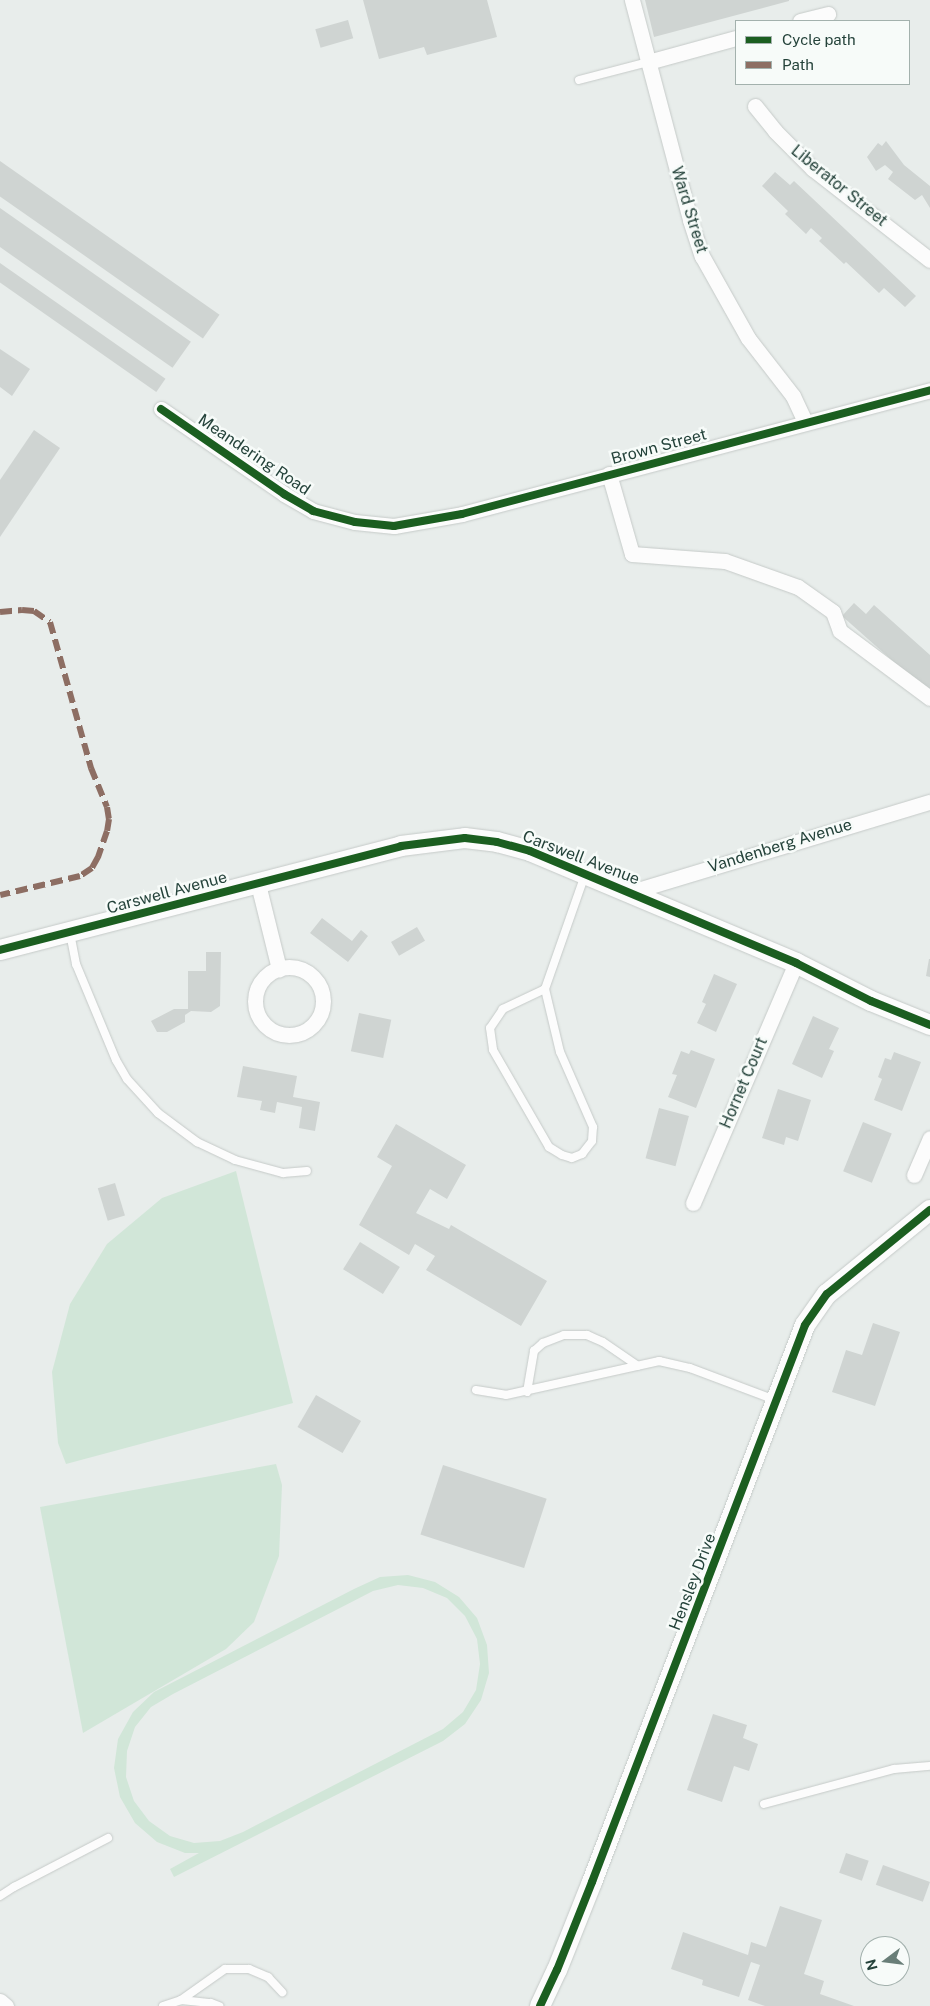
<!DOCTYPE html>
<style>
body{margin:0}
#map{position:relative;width:930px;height:2006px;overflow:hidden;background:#e8edeb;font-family:"Public Sans",sans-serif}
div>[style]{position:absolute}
.green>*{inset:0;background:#d1e6d8}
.building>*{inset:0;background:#cfd4d2;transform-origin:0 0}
.roads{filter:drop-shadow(0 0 1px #c5cac8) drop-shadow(0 0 1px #c5cac8)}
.lane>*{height:8px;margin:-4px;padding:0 4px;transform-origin:4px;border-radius:4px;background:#fcfcfc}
.street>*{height:15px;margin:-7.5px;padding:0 7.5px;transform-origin:7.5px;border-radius:7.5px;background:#fcfcfc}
.street>.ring{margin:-7.5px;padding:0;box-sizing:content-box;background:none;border:15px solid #fcfcfc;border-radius:50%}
.secondary>*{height:20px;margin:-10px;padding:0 10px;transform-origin:10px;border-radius:10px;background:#fcfcfc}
.quiet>*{height:6px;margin-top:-3px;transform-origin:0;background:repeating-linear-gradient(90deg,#8d6e63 0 12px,transparent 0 18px)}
.cycleway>*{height:8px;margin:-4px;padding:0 4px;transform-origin:4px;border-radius:4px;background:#1b5e20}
span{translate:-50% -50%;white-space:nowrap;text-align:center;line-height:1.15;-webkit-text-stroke:5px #f7fbf9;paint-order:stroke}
.street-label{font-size:16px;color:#24423a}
.legend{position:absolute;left:735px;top:20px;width:175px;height:65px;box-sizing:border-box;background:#f7fbf9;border:1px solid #a3b1ad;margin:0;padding:6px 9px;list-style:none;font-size:15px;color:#24423a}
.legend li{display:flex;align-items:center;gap:10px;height:25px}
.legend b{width:25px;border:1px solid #a3b1ad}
.north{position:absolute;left:860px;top:1936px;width:50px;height:50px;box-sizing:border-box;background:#f7fbf9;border:1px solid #a3b1ad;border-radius:50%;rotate:255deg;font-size:14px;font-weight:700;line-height:20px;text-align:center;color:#24423a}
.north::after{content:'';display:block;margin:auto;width:18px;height:22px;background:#697e78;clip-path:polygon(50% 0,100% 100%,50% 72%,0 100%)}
</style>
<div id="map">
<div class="green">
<div style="clip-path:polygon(236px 1171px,293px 1403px,66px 1464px,58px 1443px,52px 1372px,70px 1304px,107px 1244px,162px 1198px)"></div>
<div style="clip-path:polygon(276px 1464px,282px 1485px,279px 1556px,254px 1622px,226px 1649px,83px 1733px,40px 1507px)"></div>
<div style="clip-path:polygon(evenodd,408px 1575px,435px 1582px,459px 1597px,477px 1618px,487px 1645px,489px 1673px,481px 1700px,465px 1724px,443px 1741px,174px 1877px,170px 1869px,199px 1853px,185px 1853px,157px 1842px,135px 1823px,120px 1797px,114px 1768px,118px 1739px,133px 1712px,154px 1692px,354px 1589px,380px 1577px,408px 1575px,398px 1585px,423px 1588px,447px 1598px,465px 1616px,477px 1639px,480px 1664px,476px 1690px,463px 1712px,443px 1729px,243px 1832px,220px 1841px,194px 1843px,170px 1836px,149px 1821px,134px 1801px,126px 1777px,127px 1751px,135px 1727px,151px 1707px,173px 1694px,373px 1591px,398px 1585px)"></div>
</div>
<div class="building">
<div style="clip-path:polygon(363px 0,487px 0,497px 37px,427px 55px,424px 47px,379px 59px)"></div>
<div style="clip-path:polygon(645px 0,789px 0,789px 1px,654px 37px)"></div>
<div style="left:348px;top:20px;width:19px;height:34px;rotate:74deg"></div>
<div style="clip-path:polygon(886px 141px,904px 165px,930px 186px,930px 208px,922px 195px,915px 200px,888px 179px,893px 172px,885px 165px,876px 171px,867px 157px,878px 143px,882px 146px)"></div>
<div style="left:0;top:161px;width:268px;height:29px;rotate:35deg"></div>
<div style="clip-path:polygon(775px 172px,790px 185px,794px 181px,916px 296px,905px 307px,884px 288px,879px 293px,846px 262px,844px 264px,819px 241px,822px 238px,811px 228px,806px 234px,785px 214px,788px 211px,762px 186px)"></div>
<div style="left:0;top:208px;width:233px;height:32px;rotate:35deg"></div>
<div style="left:0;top:263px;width:202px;height:16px;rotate:35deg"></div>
<div style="clip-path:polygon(0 349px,30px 369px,12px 396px,0 387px)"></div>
<div style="clip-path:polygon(34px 430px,60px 448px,0 537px,0 480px)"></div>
<div style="clip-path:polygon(854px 603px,866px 614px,874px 605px,930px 655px,930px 694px,842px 616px)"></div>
<div style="clip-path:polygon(322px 918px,352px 941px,361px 930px,368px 936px,348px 962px,310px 933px)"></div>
<div style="left:417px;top:927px;width:16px;height:30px;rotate:60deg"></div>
<div style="clip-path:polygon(206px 952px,221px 952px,220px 1006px,211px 1012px,191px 1011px,185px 1015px,185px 1022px,167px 1032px,157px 1032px,151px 1021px,174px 1009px,188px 1009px,188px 971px,206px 971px)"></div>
<div style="clip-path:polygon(929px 959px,930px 959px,930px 977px,926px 976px)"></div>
<div style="clip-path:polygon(714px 974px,737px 984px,716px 1032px,697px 1023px,706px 1004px,702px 1002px)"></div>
<div style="left:359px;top:1013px;width:33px;height:39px;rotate:12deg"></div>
<div style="clip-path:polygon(813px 1016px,839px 1028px,829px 1049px,834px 1051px,822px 1078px,792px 1064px)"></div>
<div style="clip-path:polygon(691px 1050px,715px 1059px,696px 1108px,668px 1097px,677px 1075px,672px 1074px,681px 1051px,689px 1054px)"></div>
<div style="clip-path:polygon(894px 1052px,921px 1062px,902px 1111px,874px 1100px,882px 1079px,878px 1077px,885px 1058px,891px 1060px)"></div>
<div style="clip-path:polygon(243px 1066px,297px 1076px,293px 1097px,320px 1102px,315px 1131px,299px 1128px,302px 1107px,277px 1102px,275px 1113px,260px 1110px,262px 1101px,237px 1097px)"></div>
<div style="clip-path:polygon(778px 1089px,811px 1100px,798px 1141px,786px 1137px,784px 1145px,762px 1138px)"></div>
<div style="left:659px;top:1108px;width:31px;height:52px;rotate:15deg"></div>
<div style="left:863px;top:1122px;width:31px;height:53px;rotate:22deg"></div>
<div style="clip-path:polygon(396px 1124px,466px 1165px,447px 1199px,430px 1189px,416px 1213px,449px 1229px,451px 1225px,547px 1281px,521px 1326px,426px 1270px,435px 1256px,415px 1244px,409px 1255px,359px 1225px,392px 1166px,377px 1157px)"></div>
<div style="left:115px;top:1183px;width:34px;height:18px;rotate:73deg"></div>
<div style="left:360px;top:1242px;width:47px;height:32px;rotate:32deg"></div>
<div style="clip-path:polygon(873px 1323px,900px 1332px,875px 1406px,832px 1392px,846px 1350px,862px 1355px)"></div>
<div style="left:316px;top:1395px;width:52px;height:37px;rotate:30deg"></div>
<div style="left:443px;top:1465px;width:109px;height:73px;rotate:18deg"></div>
<div style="clip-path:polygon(713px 1714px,747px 1725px,743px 1738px,758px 1744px,749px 1771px,734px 1766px,722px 1802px,687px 1790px)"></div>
<div style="left:846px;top:1853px;width:24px;height:21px;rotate:19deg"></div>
<div style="left:883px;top:1865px;width:50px;height:21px;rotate:20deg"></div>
<div style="clip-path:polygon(780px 1906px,822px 1920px,804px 1974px,824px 1981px,820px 1994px,854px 2006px,765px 2006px,748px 2000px,760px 1965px,751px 1962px,739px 1997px,702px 1985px,703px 1980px,671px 1969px,683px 1932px,748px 1955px,751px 1942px,766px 1947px)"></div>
</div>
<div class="roads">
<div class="lane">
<div style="left:579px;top:80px;width:71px;rotate:-14.6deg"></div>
<div style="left:70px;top:933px;width:32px;rotate:79deg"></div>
<div style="left:76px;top:964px;width:104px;rotate:67.4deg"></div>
<div style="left:116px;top:1060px;width:22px;rotate:60deg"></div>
<div style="left:127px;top:1079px;width:46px;rotate:47.6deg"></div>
<div style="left:158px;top:1113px;width:49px;rotate:36.6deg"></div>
<div style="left:197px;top:1142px;width:42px;rotate:25.3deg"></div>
<div style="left:235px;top:1160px;width:50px;rotate:15.2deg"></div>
<div style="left:283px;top:1173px;width:24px;rotate:-5deg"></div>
<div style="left:545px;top:989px;width:47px;rotate:154.5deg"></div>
<div style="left:503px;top:1009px;width:23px;rotate:124deg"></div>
<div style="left:490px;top:1028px;width:22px;rotate:82deg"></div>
<div style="left:493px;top:1050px;width:112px;rotate:60deg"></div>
<div style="left:549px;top:1147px;width:15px;rotate:32deg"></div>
<div style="left:562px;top:1155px;width:10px;rotate:17deg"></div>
<div style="left:572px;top:1158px;width:11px;rotate:-22deg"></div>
<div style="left:582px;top:1154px;width:16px;rotate:-52deg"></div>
<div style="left:592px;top:1141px;width:14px;rotate:-86deg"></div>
<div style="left:593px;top:1127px;width:82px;rotate:-113.7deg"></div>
<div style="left:560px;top:1052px;width:65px;rotate:-103.4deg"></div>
<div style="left:545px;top:989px;width:121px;rotate:-70.7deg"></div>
<div style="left:476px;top:1390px;width:30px;rotate:9deg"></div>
<div style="left:506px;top:1395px;width:157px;rotate:-12.5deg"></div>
<div style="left:659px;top:1361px;width:32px;rotate:13deg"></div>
<div style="left:690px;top:1368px;width:91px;rotate:20.6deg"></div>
<div style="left:527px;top:1392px;width:42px;rotate:-80.3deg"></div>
<div style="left:534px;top:1351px;width:12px;rotate:-42deg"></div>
<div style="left:543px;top:1343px;width:22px;rotate:-21deg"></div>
<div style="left:564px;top:1335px;width:23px"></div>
<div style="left:587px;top:1335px;width:17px;rotate:24deg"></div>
<div style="left:603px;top:1342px;width:42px;rotate:34.4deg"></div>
<div style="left:764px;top:1804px;width:135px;rotate:-15.1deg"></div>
<div style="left:894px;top:1769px;width:36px;rotate:-5deg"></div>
<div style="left:0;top:1896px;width:17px;rotate:-33deg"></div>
<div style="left:14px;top:1887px;width:106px;rotate:-27.5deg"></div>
<div style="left:181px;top:2000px;width:54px;rotate:-35.2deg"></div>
<div style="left:225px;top:1969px;width:24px"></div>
<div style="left:249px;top:1969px;width:21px;rotate:23deg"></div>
<div style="left:268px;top:1977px;width:21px;rotate:47deg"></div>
<div style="left:163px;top:2006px;width:19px;rotate:-18deg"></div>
<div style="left:181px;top:2000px;width:30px;rotate:6deg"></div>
<div style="left:211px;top:2003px;width:9px;rotate:21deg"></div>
</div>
<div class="street">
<div style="left:632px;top:0;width:228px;rotate:75.2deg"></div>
<div style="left:690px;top:220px;width:38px;rotate:72deg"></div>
<div style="left:702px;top:256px;width:94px;rotate:60.7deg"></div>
<div style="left:748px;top:338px;width:73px;rotate:52.2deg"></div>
<div style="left:793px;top:396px;width:29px;rotate:65deg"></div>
<div style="left:800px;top:21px;width:29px;rotate:-14deg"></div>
<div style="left:648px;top:62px;width:91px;rotate:-15.3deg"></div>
<div style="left:755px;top:106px;width:32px;rotate:51deg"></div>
<div style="left:775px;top:131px;width:54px;rotate:45deg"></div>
<div style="left:813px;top:169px;width:148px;rotate:37.9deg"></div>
<div style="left:161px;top:409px;width:150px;rotate:34.6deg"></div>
<div style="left:284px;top:494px;width:34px;rotate:30deg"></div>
<div style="left:313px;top:511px;width:43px;rotate:14.7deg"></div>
<div style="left:355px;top:522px;width:39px;rotate:6deg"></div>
<div style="left:394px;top:526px;width:69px;rotate:-10deg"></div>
<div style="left:462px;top:514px;width:484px;rotate:-14.8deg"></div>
<div style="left:609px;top:474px;width:83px;rotate:74deg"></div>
<div style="left:632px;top:554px;width:93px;rotate:4.3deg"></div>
<div style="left:725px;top:561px;width:77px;rotate:19.6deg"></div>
<div style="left:798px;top:587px;width:43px;rotate:35.5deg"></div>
<div style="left:833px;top:612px;width:20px;rotate:70deg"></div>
<div style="left:840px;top:631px;width:112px;rotate:36.7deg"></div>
<div style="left:258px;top:884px;width:88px;rotate:76.1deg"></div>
<div style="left:631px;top:892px;width:312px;rotate:-16.8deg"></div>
<div class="ring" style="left:255px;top:967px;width:53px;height:53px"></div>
<div style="left:914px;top:1175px;width:40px;rotate:-66.6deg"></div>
<div style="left:693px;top:1203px;width:261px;rotate:-66.8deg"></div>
<div style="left:0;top:2001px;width:8px;rotate:40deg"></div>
</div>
<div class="secondary">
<div style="left:0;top:950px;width:414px;rotate:-14.5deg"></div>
<div style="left:401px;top:846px;width:64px;rotate:-7.1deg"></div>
<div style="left:465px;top:838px;width:32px;rotate:7deg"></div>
<div style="left:497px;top:842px;width:34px;rotate:15deg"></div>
<div style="left:530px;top:851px;width:289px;rotate:22.8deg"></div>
<div style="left:796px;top:963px;width:84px;rotate:26.9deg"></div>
<div style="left:871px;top:1001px;width:64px;rotate:22.1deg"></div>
<div style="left:540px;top:2006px;width:40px;rotate:-65deg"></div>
<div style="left:557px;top:1970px;width:95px;rotate:-68.3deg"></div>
<div style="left:592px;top:1882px;width:596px;rotate:-69.07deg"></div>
<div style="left:805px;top:1325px;width:38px;rotate:-55deg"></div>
<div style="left:827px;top:1294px;width:133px;rotate:-39.2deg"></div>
</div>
</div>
<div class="quiet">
<div style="left:0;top:612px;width:22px;rotate:-5deg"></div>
<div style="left:22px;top:610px;width:12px;rotate:5deg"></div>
<div style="left:34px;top:611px;width:19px;rotate:35deg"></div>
<div style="left:50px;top:622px;width:152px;rotate:74.3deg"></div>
<div style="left:91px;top:768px;width:42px;rotate:67.7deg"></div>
<div style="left:107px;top:807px;width:12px;rotate:81deg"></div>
<div style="left:109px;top:819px;width:12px;rotate:99deg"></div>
<div style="left:107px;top:831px;width:28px;rotate:109deg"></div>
<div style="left:98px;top:857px;width:13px;rotate:119deg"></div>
<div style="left:92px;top:868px;width:14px;rotate:146deg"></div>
<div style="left:80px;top:876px;width:82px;rotate:166.6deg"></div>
</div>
<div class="cycleway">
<div style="left:161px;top:409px;width:150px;rotate:34.6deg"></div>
<div style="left:284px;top:494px;width:34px;rotate:30deg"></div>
<div style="left:313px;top:511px;width:43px;rotate:14.7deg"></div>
<div style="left:355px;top:522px;width:39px;rotate:6deg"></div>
<div style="left:394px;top:526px;width:69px;rotate:-10deg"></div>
<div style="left:462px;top:514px;width:484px;rotate:-14.8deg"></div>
<div style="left:0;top:950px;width:414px;rotate:-14.5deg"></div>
<div style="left:401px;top:846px;width:64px;rotate:-7.1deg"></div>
<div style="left:465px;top:838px;width:32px;rotate:7deg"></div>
<div style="left:497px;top:842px;width:34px;rotate:15deg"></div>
<div style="left:530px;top:851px;width:289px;rotate:22.8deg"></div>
<div style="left:796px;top:963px;width:84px;rotate:26.9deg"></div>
<div style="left:871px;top:1001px;width:64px;rotate:22.1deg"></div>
<div style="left:540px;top:2006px;width:40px;rotate:-65deg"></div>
<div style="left:557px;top:1970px;width:95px;rotate:-68.3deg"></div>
<div style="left:592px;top:1882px;width:596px;rotate:-69.07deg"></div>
<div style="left:805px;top:1325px;width:38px;rotate:-55deg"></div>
<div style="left:827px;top:1294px;width:133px;rotate:-39.2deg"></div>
</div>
<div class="street-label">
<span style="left:839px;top:186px;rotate:39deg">Liberator Street</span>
<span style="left:689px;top:210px;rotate:73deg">Ward Street</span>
<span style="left:659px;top:447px;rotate:-15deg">Brown Street</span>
<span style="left:254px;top:455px;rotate:34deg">Meandering Road</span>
<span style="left:780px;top:846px;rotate:-17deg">Vandenberg Avenue</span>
<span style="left:581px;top:858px;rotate:21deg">Carswell Avenue</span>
<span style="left:167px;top:893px;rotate:-15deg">Carswell Avenue</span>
<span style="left:744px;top:1083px;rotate:-67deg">Hornet Court</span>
<span style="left:693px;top:1582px;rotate:-69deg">Hensley Drive</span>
</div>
<ul class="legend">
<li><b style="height:6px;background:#1b5e20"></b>Cycle path</li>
<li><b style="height:6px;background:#8d6e63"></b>Path</li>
</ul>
<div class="north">N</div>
</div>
